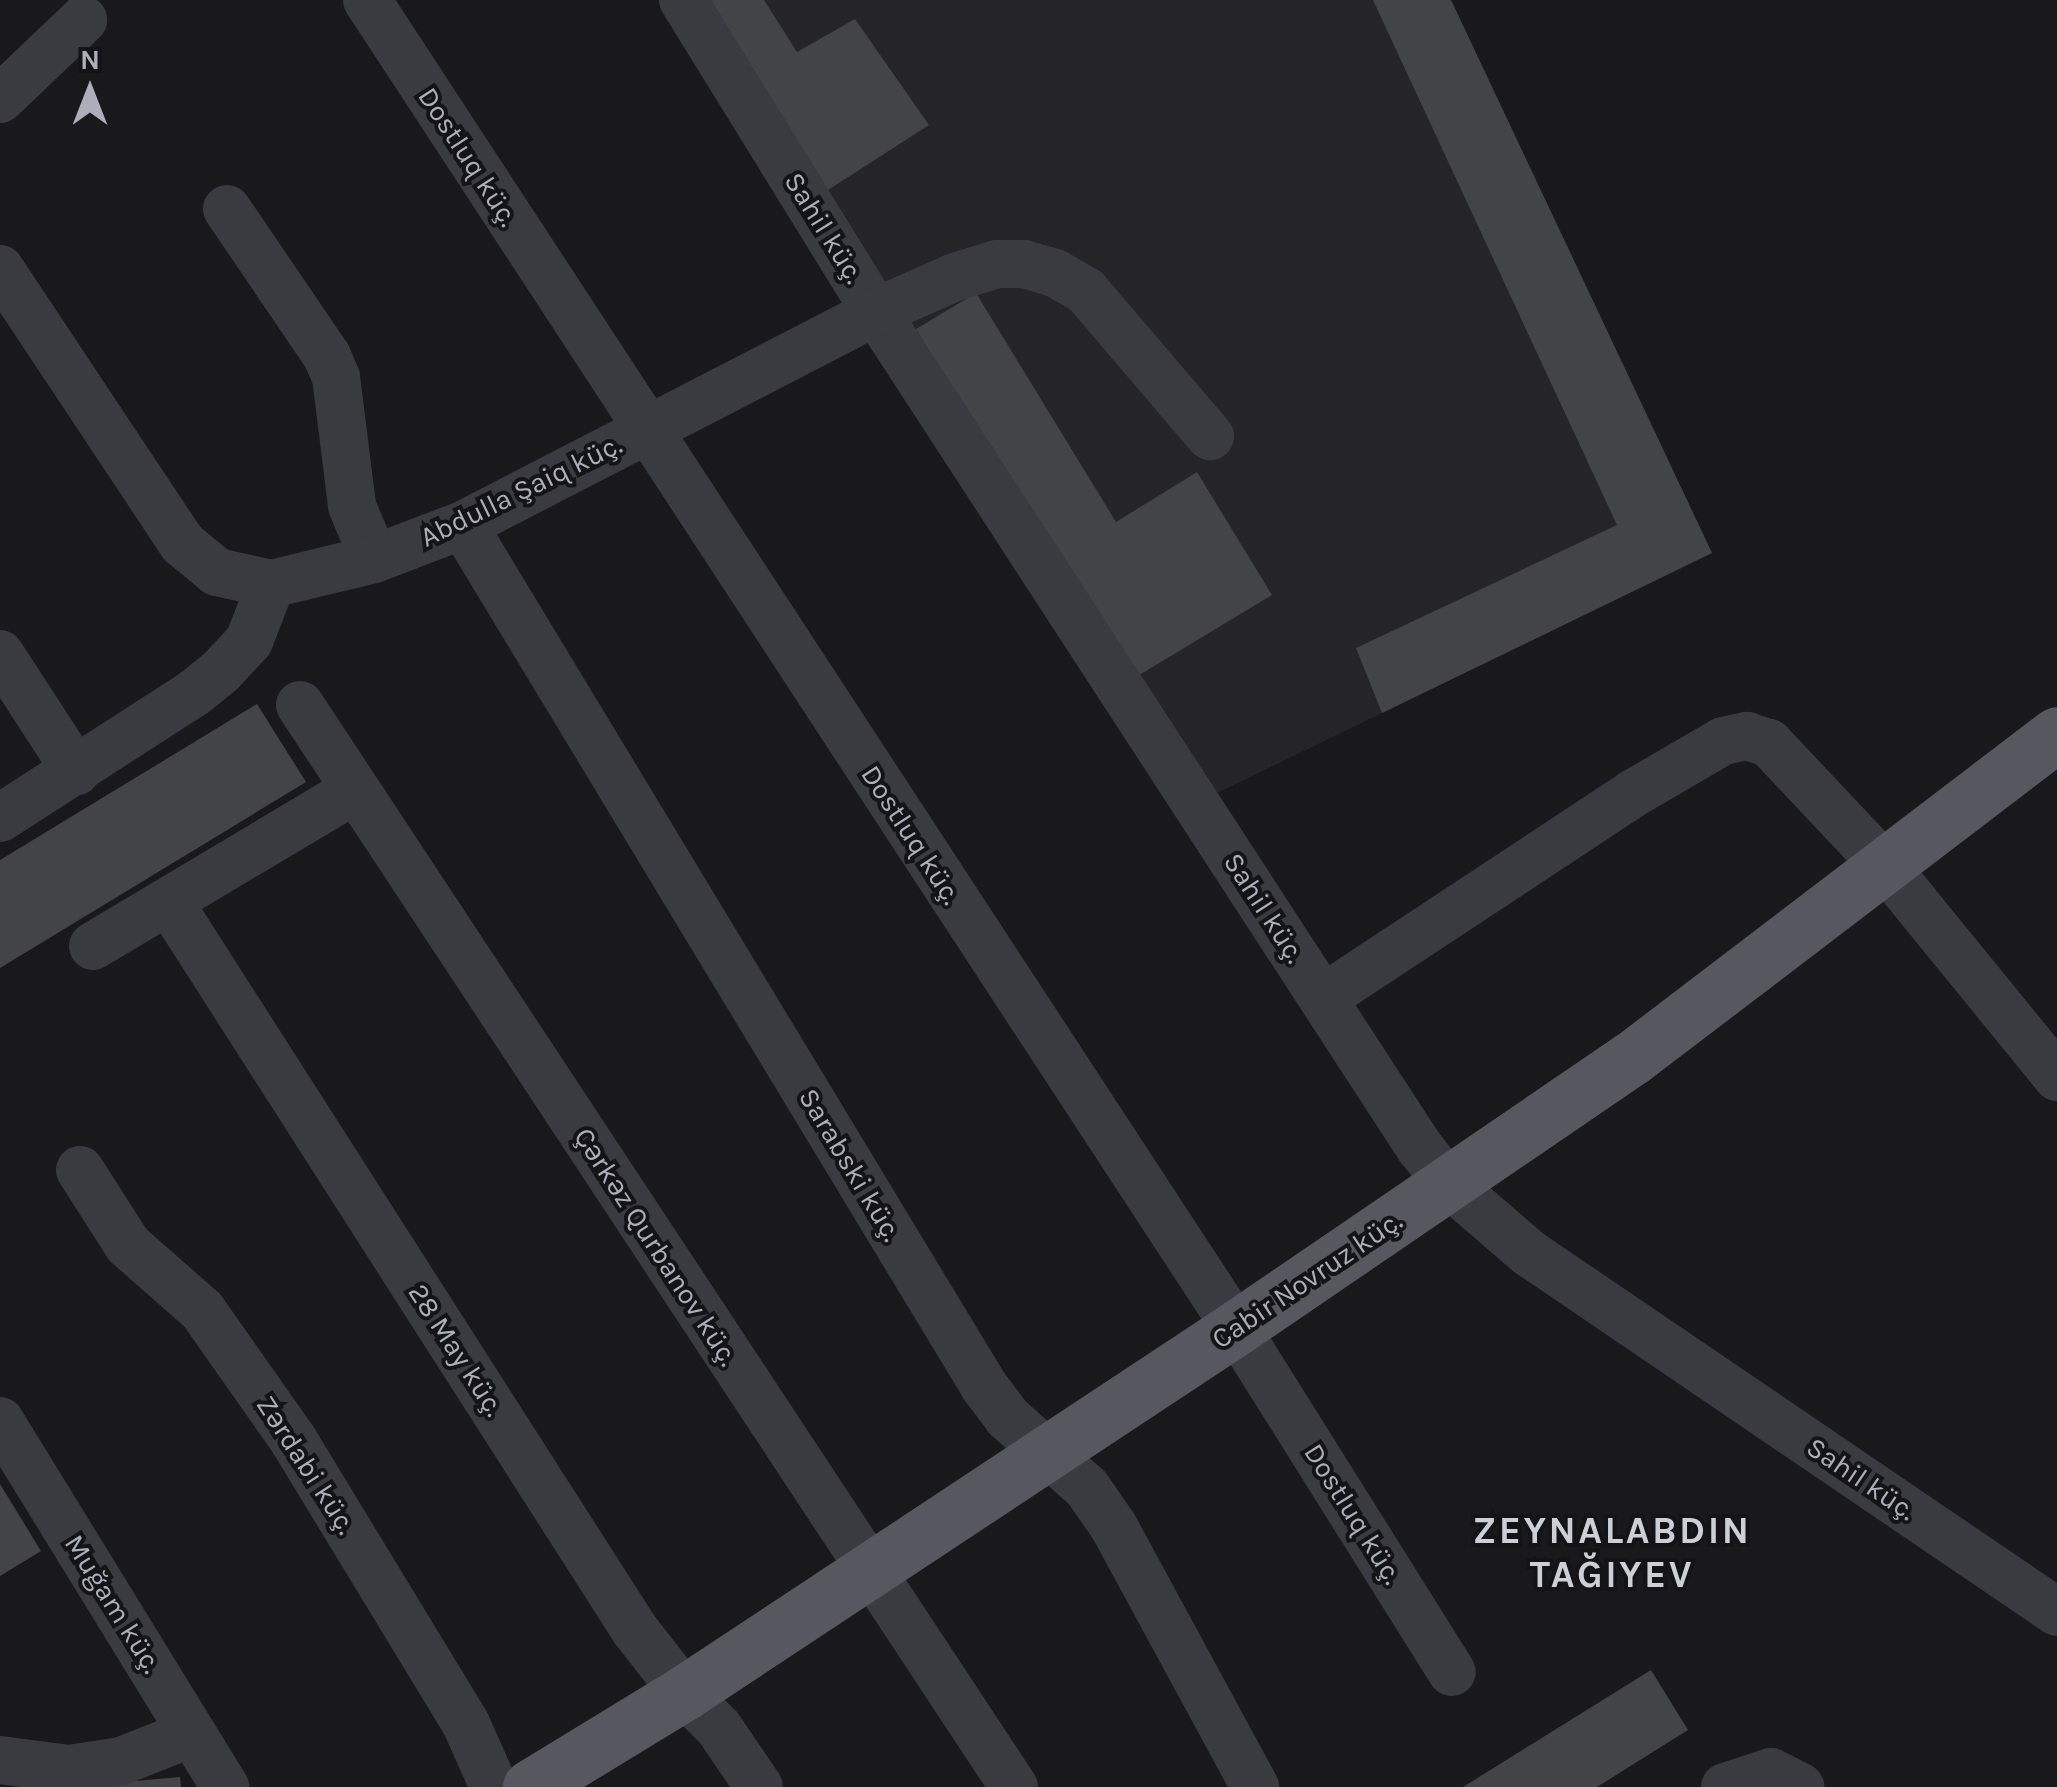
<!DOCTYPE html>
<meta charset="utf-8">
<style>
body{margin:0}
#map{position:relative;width:2057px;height:1787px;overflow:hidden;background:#19191b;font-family:Karla,sans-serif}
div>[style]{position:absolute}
.built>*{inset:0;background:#252528}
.building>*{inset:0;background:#434448}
.minor>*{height:48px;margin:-24px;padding:0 24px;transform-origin:24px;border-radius:24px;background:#3a3b40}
.major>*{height:55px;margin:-27.5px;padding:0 27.5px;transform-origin:27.5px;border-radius:27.5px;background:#56575f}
span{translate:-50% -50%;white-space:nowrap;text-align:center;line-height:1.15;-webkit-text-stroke:8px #141416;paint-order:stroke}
.street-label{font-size:28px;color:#acafbb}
.district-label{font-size:38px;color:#cdcfd7;font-weight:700;letter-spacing:2.5px}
.north{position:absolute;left:40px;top:40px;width:100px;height:100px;-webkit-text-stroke:8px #141416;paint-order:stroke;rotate:0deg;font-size:28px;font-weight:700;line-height:40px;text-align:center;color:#acafbb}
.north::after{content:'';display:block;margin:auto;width:35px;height:45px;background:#acafbb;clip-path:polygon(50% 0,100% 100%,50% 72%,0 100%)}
</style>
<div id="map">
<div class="built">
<div style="clip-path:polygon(705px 0,1451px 0,1712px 553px,1209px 797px)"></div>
</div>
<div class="building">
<div style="clip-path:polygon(705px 0,764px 0,797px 52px,855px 19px,929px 125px,828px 190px)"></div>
<div style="clip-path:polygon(1373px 0,1451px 0,1712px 553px,1382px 713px,1356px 648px,1617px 525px)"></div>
<div style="clip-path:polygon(976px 293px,1116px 522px,1197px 472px,1272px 595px,1131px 680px,916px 329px)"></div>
<div style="clip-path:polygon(257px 704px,306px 782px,0 968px,0 860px)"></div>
<div style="clip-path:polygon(0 1484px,41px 1551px,0 1576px)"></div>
<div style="clip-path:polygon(1651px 1670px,1688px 1730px,1597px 1787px,1463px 1787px)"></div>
<div style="clip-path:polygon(180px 1777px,181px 1787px,102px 1787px,102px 1784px)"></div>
</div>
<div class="minor">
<div style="left:367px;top:0;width:1587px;rotate:56.8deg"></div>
<div style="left:1236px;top:1328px;width:406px;rotate:57.9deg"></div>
<div style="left:683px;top:0;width:367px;rotate:58.3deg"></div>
<div style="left:876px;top:312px;width:997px;rotate:56.95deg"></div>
<div style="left:1420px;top:1148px;width:46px;rotate:51.1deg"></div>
<div style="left:1449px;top:1184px;width:106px;rotate:40.8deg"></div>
<div style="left:1529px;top:1253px;width:638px;rotate:34.21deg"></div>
<div style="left:0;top:99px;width:115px;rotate:-43.6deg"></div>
<div style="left:227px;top:209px;width:178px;rotate:55.8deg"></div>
<div style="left:327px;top:356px;width:23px;rotate:67deg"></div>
<div style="left:336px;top:377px;width:130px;rotate:82.9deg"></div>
<div style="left:352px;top:506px;width:57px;rotate:67.5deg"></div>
<div style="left:0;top:269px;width:330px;rotate:56.4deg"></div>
<div style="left:183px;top:544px;width:44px;rotate:39.5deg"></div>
<div style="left:217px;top:572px;width:55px;rotate:12.5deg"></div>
<div style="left:271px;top:584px;width:106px;rotate:-13.6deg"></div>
<div style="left:374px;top:559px;width:95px;rotate:-20.9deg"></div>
<div style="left:463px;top:525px;width:465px;rotate:-27.3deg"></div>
<div style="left:876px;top:312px;width:86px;rotate:-23.9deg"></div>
<div style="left:955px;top:277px;width:44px;rotate:-17.2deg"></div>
<div style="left:997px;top:264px;width:27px"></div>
<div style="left:1024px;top:264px;width:32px;rotate:16deg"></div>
<div style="left:1055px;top:273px;width:36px;rotate:30deg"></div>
<div style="left:1086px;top:291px;width:191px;rotate:49.5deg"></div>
<div style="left:463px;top:525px;width:1006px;rotate:58.82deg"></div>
<div style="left:984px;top:1386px;width:39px;rotate:53deg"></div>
<div style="left:1007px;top:1417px;width:107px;rotate:41.6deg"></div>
<div style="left:1087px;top:1488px;width:47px;rotate:55.3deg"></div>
<div style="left:1114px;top:1527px;width:296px;rotate:61.5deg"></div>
<div style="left:0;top:654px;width:140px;rotate:57deg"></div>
<div style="left:300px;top:705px;width:1296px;rotate:56.58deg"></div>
<div style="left:0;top:818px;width:231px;rotate:-32.8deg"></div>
<div style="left:194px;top:693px;width:35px;rotate:-39deg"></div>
<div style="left:221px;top:671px;width:41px;rotate:-47deg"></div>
<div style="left:249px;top:641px;width:61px;rotate:-68.9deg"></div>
<div style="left:169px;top:902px;width:864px;rotate:57.38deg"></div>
<div style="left:635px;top:1630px;width:80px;rotate:52.1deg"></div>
<div style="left:684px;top:1693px;width:49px;rotate:45deg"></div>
<div style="left:719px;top:1728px;width:71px;rotate:55.9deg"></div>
<div style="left:93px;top:946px;width:305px;rotate:-30.8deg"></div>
<div style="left:1323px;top:998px;width:370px;rotate:-33.4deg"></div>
<div style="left:1632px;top:794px;width:105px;rotate:-30.2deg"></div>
<div style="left:1723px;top:741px;width:25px;rotate:-12deg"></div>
<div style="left:1747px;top:736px;width:23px;rotate:18deg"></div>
<div style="left:1769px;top:743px;width:170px;rotate:46.7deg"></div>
<div style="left:1886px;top:867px;width:271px;rotate:50.8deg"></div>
<div style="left:80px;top:1170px;width:89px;rotate:57.4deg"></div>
<div style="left:128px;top:1245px;width:98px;rotate:41.3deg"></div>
<div style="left:202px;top:1310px;width:160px;rotate:54.9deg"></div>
<div style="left:294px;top:1441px;width:331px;rotate:58.7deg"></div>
<div style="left:466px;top:1724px;width:69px;rotate:66deg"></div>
<div style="left:0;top:1421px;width:430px;rotate:58.4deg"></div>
<div style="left:0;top:1760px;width:70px;rotate:7.4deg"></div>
<div style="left:69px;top:1769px;width:53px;rotate:-8.7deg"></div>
<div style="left:121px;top:1761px;width:76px;rotate:-21.5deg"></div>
<div style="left:1725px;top:1787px;width:48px;rotate:-18.1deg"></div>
<div style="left:1771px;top:1772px;width:33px;rotate:27deg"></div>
</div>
<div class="major">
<div style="left:530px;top:1787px;width:180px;rotate:-31.4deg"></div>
<div style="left:684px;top:1693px;width:662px;rotate:-33.47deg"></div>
<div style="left:1236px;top:1328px;width:479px;rotate:-34.3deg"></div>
<div style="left:1632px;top:1058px;width:534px;rotate:-37.32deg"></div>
</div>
<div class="street-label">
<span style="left:468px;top:157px;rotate:57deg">Dostluq küç.</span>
<span style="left:824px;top:228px;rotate:58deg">Sahil küç.</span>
<span style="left:521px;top:491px;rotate:-26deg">Abdulla Şaiq küç.</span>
<span style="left:911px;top:835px;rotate:57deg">Dostluq küç.</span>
<span style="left:1264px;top:908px;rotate:57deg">Sahil küç.</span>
<span style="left:850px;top:1165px;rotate:59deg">Sarabski küç.</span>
<span style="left:656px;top:1247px;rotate:57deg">Çərkəz Qurbanov küç.</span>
<span style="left:1307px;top:1280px;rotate:-34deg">Cabir Novruz küç.</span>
<span style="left:456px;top:1350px;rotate:57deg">28 May küç.</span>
<span style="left:306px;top:1465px;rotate:57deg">Zərdabi küç.</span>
<span style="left:1861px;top:1479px;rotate:34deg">Sahil küç.</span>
<span style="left:1353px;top:1514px;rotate:58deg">Dostluq küç.</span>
<span style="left:113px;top:1604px;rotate:58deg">Muğam küç.</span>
</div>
<div class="district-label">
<span style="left:1612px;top:1553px">ZEYNALABDIN<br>TAĞIYEV</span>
</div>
<div class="north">N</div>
</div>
